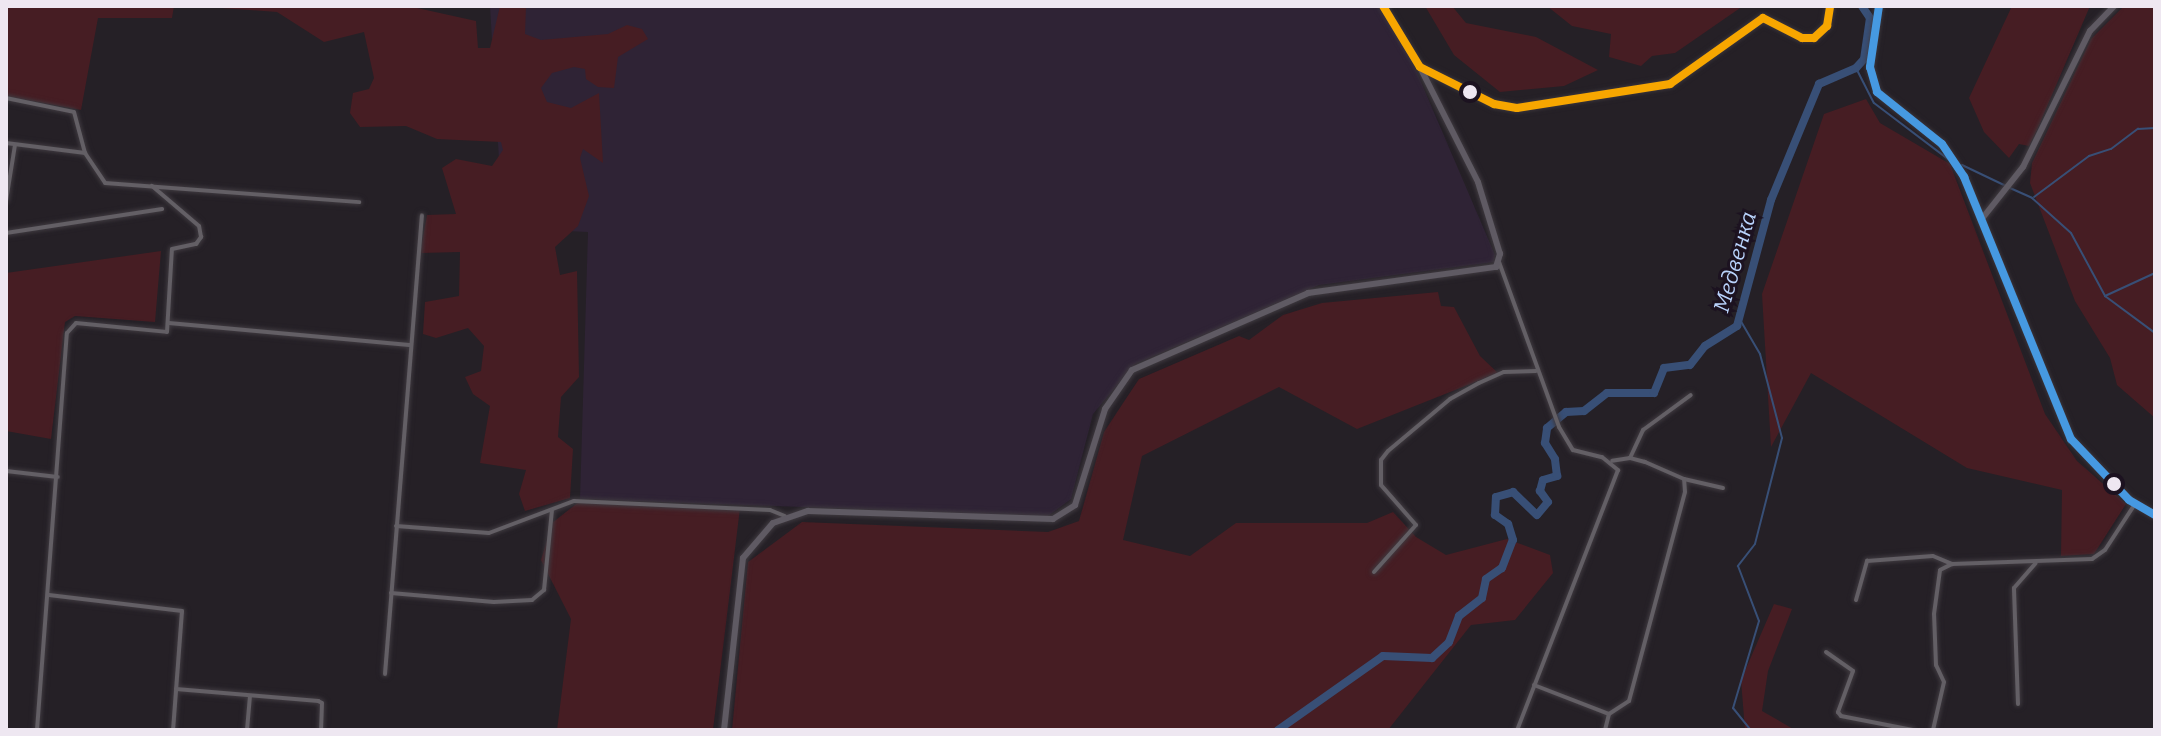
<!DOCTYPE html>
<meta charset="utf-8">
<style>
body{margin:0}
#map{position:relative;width:2161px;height:736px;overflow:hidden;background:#252026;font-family:Bitter,serif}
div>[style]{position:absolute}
.built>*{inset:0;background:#2f2335}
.green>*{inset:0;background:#461d23}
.stream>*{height:2px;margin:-1px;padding:0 1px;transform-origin:1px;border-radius:1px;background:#384f76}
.river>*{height:8px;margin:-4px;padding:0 4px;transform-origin:4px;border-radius:4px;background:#384f76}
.roads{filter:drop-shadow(0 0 2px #3f3a40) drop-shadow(0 0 2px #3f3a40)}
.street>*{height:4px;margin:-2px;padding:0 2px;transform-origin:2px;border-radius:2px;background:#635f65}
.secondary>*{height:6px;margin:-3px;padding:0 3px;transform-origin:3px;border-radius:3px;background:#5f5a63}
.bus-1>*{height:8px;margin:-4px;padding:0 4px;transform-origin:4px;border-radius:4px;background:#f7a600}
.bus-2>*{height:8px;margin:-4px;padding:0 4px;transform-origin:4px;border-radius:4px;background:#4699e1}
.dots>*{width:22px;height:22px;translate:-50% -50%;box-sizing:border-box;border:4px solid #1c1220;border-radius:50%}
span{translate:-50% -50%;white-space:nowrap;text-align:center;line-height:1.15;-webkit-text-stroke:6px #1c1220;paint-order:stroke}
.water-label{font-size:22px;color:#b9d3fc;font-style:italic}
.frame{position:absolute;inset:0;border:8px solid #eee7f1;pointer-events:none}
</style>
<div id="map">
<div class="built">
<div style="clip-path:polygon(490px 6px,1378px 6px,1409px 54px,1495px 255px,1494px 262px,1319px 285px,1135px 364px,1093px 414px,1071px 499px,1048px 516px,580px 499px,588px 232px,503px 228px)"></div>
</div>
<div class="green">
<div style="clip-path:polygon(6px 6px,174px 6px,172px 18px,98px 18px,81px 110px,6px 96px)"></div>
<div style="clip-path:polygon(194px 6px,408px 6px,476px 21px,478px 48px,490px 48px,500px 6px,526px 6px,525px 34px,541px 40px,608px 34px,627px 25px,642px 29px,648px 39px,618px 57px,614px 88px,598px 87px,586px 79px,585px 69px,574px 67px,552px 73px,541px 88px,547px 102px,571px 108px,599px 93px,603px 163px,583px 149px,580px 158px,589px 196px,578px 226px,555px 247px,560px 275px,577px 271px,579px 377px,561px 397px,558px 437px,573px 449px,570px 498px,525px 511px,519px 494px,526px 470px,480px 463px,490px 406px,473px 394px,465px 377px,481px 371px,484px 346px,468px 328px,436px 338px,423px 334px,425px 302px,459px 296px,460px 252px,420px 253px,427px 215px,456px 214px,442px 168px,456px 159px,492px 166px,503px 150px,501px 142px,437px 139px,406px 126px,360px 127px,350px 113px,353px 93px,369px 89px,374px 78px,364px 32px,324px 42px,277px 12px)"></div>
<div style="clip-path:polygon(1425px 6px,1452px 6px,1466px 23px,1536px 37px,1598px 70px,1564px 86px,1500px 92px,1454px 55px)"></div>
<div style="clip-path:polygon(1547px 6px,1743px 6px,1675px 53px,1652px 56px,1641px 66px,1609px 57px,1611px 34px,1572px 26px)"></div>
<div style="clip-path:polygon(2012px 6px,2090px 6px,2037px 130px,2029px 146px,2019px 144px,2009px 158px,1984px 132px,1969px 98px)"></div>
<div style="clip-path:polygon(2124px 6px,2155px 6px,2155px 418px,2117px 385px,2110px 358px,2075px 301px,2030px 183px,2032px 163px,2091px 39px)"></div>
<div style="clip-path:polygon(1866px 99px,1880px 123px,1950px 164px,2045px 414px,2077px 461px,2126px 504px,2094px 554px,2061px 556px,2062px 490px,1967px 468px,1811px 373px,1771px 447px,1762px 294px,1824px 114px)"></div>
<div style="clip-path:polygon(161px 251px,155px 322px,75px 316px,65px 322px,51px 439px,6px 431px,6px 273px)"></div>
<div style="clip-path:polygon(1438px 292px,1441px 306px,1454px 307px,1480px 356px,1498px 373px,1357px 429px,1279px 387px,1142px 456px,1123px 540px,1190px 556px,1236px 523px,1367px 523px,1393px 512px,1416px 537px,1446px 555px,1507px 539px,1550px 555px,1553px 573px,1515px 620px,1471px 625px,1388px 730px,732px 730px,748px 562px,802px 522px,1048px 532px,1079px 521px,1104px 432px,1139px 379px,1239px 336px,1249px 340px,1283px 315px,1322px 303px)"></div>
<div style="clip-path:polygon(580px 501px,740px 508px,713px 730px,557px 730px,571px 619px,541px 560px,552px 523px)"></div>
<div style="clip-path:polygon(1774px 604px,1792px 609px,1768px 671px,1762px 711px,1795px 730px,1745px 730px,1741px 680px)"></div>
</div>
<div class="stream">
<div style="left:1856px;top:68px;width:39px;rotate:63deg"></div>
<div style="left:1874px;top:103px;width:93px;rotate:37.1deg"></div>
<div style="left:1962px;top:165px;width:47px;rotate:25.5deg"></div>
<div style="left:2010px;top:188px;width:24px;rotate:24deg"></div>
<div style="left:2032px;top:198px;width:52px;rotate:41.9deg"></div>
<div style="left:2071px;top:233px;width:72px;rotate:61.6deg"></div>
<div style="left:2105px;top:296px;width:62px;rotate:36.5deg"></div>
<div style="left:2034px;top:197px;width:69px;rotate:-36.7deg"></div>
<div style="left:2089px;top:156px;width:23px;rotate:-18deg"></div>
<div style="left:2111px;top:149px;width:34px;rotate:-37deg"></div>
<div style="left:2138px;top:129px;width:17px;rotate:-3deg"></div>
<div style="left:2105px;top:296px;width:55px;rotate:-24.7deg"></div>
<div style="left:1739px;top:318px;width:42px;rotate:59.7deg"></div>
<div style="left:1760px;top:354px;width:87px;rotate:75.3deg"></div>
<div style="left:1782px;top:438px;width:109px;rotate:104.3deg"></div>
<div style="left:1755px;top:544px;width:28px;rotate:128deg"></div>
<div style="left:1738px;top:566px;width:59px;rotate:69.1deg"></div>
<div style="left:1759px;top:621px;width:91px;rotate:106.6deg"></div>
<div style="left:1733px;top:708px;width:28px;rotate:51deg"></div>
</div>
<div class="river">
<div style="left:1278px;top:730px;width:128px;rotate:-35.2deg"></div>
<div style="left:1383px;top:656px;width:49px;rotate:2.3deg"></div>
<div style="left:1432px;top:658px;width:23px;rotate:-43deg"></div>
<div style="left:1449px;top:642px;width:28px;rotate:-69deg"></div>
<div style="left:1459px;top:616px;width:29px;rotate:-38deg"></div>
<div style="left:1482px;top:598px;width:19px;rotate:-78deg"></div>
<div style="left:1486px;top:579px;width:19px;rotate:-35deg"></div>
<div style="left:1502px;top:568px;width:30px;rotate:-69deg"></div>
<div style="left:1513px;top:540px;width:17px;rotate:-107deg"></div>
<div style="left:1508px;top:524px;width:16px;rotate:-145deg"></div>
<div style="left:1495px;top:515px;width:18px;rotate:-87deg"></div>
<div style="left:1496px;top:497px;width:18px;rotate:-16deg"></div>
<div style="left:1513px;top:492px;width:33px;rotate:44deg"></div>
<div style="left:1537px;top:515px;width:17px;rotate:-50deg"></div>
<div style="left:1548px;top:502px;width:14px;rotate:-126deg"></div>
<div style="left:1540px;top:491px;width:11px;rotate:-75deg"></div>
<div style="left:1543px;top:480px;width:15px;rotate:-16deg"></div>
<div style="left:1557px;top:476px;width:17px;rotate:-97deg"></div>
<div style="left:1555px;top:459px;width:19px;rotate:-122deg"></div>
<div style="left:1545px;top:443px;width:15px;rotate:-82deg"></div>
<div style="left:1547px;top:428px;width:25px;rotate:-40deg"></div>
<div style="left:1566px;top:412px;width:18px;rotate:-3deg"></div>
<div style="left:1584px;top:411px;width:29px;rotate:-38deg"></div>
<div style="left:1607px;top:393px;width:47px"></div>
<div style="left:1654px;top:393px;width:27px;rotate:-68deg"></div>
<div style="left:1664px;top:368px;width:26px;rotate:-7deg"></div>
<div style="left:1690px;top:365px;width:24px;rotate:-52deg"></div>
<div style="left:1705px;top:346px;width:38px;rotate:-32deg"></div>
<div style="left:1737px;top:326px;width:131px;rotate:-74.9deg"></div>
<div style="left:1771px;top:200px;width:126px;rotate:-67.5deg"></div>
<div style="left:1819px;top:84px;width:40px;rotate:-23.4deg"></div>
<div style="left:1856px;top:68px;width:12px;rotate:-48deg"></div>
<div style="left:1864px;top:59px;width:41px;rotate:-81.7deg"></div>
<div style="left:1870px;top:18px;width:14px;rotate:-124deg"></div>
</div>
<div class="roads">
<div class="street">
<div style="left:6px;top:98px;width:69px;rotate:11.6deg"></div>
<div style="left:74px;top:112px;width:42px;rotate:75deg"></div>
<div style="left:85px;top:153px;width:36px;rotate:56deg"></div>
<div style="left:105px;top:183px;width:255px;rotate:4.3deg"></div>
<div style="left:6px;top:143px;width:80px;rotate:7.2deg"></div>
<div style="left:6px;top:201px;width:57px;rotate:-80.9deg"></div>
<div style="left:6px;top:233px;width:158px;rotate:-8.7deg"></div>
<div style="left:1499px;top:262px;width:176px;rotate:70deg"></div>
<div style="left:1559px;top:427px;width:27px;rotate:59deg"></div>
<div style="left:1573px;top:450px;width:30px;rotate:14deg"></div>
<div style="left:1602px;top:457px;width:21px;rotate:39deg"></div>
<div style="left:1618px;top:470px;width:279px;rotate:111.2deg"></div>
<div style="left:168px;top:323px;width:243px;rotate:5.2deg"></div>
<div style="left:1630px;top:458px;width:31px;rotate:-65deg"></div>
<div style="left:1643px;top:430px;width:59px;rotate:-36.1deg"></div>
<div style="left:6px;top:471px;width:52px;rotate:6.6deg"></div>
<div style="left:1684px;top:479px;width:40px;rotate:13deg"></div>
<div style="left:396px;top:526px;width:93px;rotate:4.3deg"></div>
<div style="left:489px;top:533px;width:91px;rotate:-20.6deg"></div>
<div style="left:574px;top:501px;width:196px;rotate:2.6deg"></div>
<div style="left:770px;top:510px;width:16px;rotate:22deg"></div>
<div style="left:1374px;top:572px;width:63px;rotate:-48.2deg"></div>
<div style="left:1416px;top:525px;width:53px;rotate:-131.2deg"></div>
<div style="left:1381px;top:485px;width:25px;rotate:-90deg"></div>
<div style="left:1381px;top:460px;width:11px;rotate:-52deg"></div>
<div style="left:1388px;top:451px;width:81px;rotate:-40deg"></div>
<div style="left:1450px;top:399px;width:33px;rotate:-29deg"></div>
<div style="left:1479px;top:383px;width:27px;rotate:-24deg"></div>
<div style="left:1504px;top:372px;width:32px;rotate:-2deg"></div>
<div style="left:391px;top:593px;width:103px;rotate:5deg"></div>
<div style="left:494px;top:602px;width:38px;rotate:-3deg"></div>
<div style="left:532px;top:600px;width:16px;rotate:-40deg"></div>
<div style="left:544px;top:590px;width:80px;rotate:-84.3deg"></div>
<div style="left:49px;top:595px;width:134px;rotate:6.9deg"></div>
<div style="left:182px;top:611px;width:119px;rotate:94.3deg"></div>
<div style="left:1856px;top:600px;width:41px;rotate:-74.2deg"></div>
<div style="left:1867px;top:561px;width:66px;rotate:-4.3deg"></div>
<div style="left:1933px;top:556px;width:21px;rotate:23deg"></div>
<div style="left:1826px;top:652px;width:33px;rotate:35deg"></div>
<div style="left:1853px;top:671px;width:44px;rotate:110.1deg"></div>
<div style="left:1838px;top:712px;width:5px;rotate:53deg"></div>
<div style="left:1841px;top:716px;width:73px;rotate:11deg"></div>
<div style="left:385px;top:674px;width:460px;rotate:-85.4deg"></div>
<div style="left:1534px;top:685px;width:80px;rotate:21.1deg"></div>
<div style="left:1609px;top:714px;width:16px;rotate:104deg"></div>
<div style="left:176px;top:689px;width:143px;rotate:4.8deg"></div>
<div style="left:318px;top:701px;width:4px;rotate:27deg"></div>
<div style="left:322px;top:703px;width:27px;rotate:92deg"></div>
<div style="left:2018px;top:704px;width:116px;rotate:-92deg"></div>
<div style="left:2014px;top:588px;width:33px;rotate:-49deg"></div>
<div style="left:1609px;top:714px;width:24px;rotate:-33deg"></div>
<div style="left:1629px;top:701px;width:216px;rotate:-75deg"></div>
<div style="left:1685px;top:492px;width:13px;rotate:-94deg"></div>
<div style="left:1684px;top:479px;width:43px;rotate:-156.4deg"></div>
<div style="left:1645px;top:462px;width:16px;rotate:-165deg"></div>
<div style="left:1630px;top:458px;width:18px;rotate:171deg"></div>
<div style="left:37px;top:730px;width:398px;rotate:-85.7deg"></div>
<div style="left:67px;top:333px;width:13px;rotate:-48deg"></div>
<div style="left:76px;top:323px;width:91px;rotate:5.6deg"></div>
<div style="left:167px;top:332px;width:83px;rotate:-86.6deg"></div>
<div style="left:172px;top:249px;width:25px;rotate:-12deg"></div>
<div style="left:196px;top:244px;width:9px;rotate:-54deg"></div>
<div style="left:201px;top:237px;width:11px;rotate:-100deg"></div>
<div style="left:199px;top:226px;width:62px;rotate:-139.6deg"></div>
<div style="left:247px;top:730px;width:34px;rotate:-85deg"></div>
<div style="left:1933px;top:730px;width:49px;rotate:-77.1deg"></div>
<div style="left:1944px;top:682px;width:19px;rotate:-115deg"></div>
<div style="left:1936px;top:665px;width:51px;rotate:-92.2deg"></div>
<div style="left:1934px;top:614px;width:44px;rotate:-82.2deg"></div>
<div style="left:1940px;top:570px;width:13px;rotate:-27deg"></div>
<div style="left:1952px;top:564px;width:140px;rotate:-2deg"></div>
<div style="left:2092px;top:559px;width:16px;rotate:-35deg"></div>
<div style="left:2105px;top:550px;width:55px;rotate:-56.9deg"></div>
</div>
<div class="secondary">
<div style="left:1383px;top:6px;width:71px;rotate:58.8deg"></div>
<div style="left:1420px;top:67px;width:83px;rotate:26.6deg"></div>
<div style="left:1494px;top:104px;width:23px;rotate:10deg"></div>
<div style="left:1517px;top:108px;width:155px;rotate:-8.9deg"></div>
<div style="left:1670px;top:84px;width:114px;rotate:-35.4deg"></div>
<div style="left:1763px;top:18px;width:44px;rotate:27.1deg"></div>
<div style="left:1802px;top:38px;width:12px"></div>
<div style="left:1814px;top:38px;width:18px;rotate:-43deg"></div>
<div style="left:1827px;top:26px;width:20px;rotate:-81deg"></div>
<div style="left:1879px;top:6px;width:62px;rotate:98.4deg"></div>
<div style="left:1870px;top:67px;width:26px;rotate:74deg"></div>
<div style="left:1877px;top:92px;width:83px;rotate:38.7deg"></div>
<div style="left:1942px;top:144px;width:40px;rotate:56deg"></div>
<div style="left:1964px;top:177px;width:283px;rotate:67.8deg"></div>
<div style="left:2071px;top:439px;width:84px;rotate:46.4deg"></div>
<div style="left:2129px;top:500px;width:30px;rotate:30deg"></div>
<div style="left:1981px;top:220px;width:68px;rotate:-51.6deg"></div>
<div style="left:2023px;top:167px;width:152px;rotate:-63.8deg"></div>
<div style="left:2090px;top:31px;width:35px;rotate:-46deg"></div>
<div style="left:724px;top:730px;width:173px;rotate:-83.7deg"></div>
<div style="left:743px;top:558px;width:46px;rotate:-49.4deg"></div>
<div style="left:773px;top:523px;width:37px;rotate:-19deg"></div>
<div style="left:808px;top:511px;width:245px;rotate:1.9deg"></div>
<div style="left:1053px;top:519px;width:26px;rotate:-32deg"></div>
<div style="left:1075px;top:505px;width:101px;rotate:-72.6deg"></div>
<div style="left:1105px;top:409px;width:47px;rotate:-55.3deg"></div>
<div style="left:1132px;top:370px;width:192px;rotate:-23.6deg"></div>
<div style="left:1308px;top:293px;width:190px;rotate:-7.9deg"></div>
<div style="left:1496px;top:267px;width:14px;rotate:-73deg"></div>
<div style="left:1500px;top:254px;width:75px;rotate:-107deg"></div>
<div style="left:1478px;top:182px;width:129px;rotate:-116.8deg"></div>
</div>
</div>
<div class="bus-1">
<div style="left:1383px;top:6px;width:71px;rotate:58.8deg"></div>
<div style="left:1420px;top:67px;width:83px;rotate:26.6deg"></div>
<div style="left:1494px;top:104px;width:23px;rotate:10deg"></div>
<div style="left:1517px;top:108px;width:155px;rotate:-8.9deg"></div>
<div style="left:1670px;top:84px;width:114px;rotate:-35.4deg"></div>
<div style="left:1763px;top:18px;width:44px;rotate:27.1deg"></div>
<div style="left:1802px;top:38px;width:12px"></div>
<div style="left:1814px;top:38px;width:18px;rotate:-43deg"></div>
<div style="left:1827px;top:26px;width:20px;rotate:-81deg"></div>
</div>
<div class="bus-2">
<div style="left:1879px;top:6px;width:62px;rotate:98.4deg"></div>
<div style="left:1870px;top:67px;width:26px;rotate:74deg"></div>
<div style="left:1877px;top:92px;width:83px;rotate:38.7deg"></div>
<div style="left:1942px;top:144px;width:40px;rotate:56deg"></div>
<div style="left:1964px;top:177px;width:283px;rotate:67.8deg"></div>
<div style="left:2071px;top:439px;width:84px;rotate:46.4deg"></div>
<div style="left:2129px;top:500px;width:30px;rotate:30deg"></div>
</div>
<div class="dots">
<div style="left:1470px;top:92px;background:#eee7f1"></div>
<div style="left:2114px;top:484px;background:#eee7f1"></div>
</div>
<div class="water-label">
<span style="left:1735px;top:262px;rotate:-74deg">Медвенка</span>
</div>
<div class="frame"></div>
</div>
